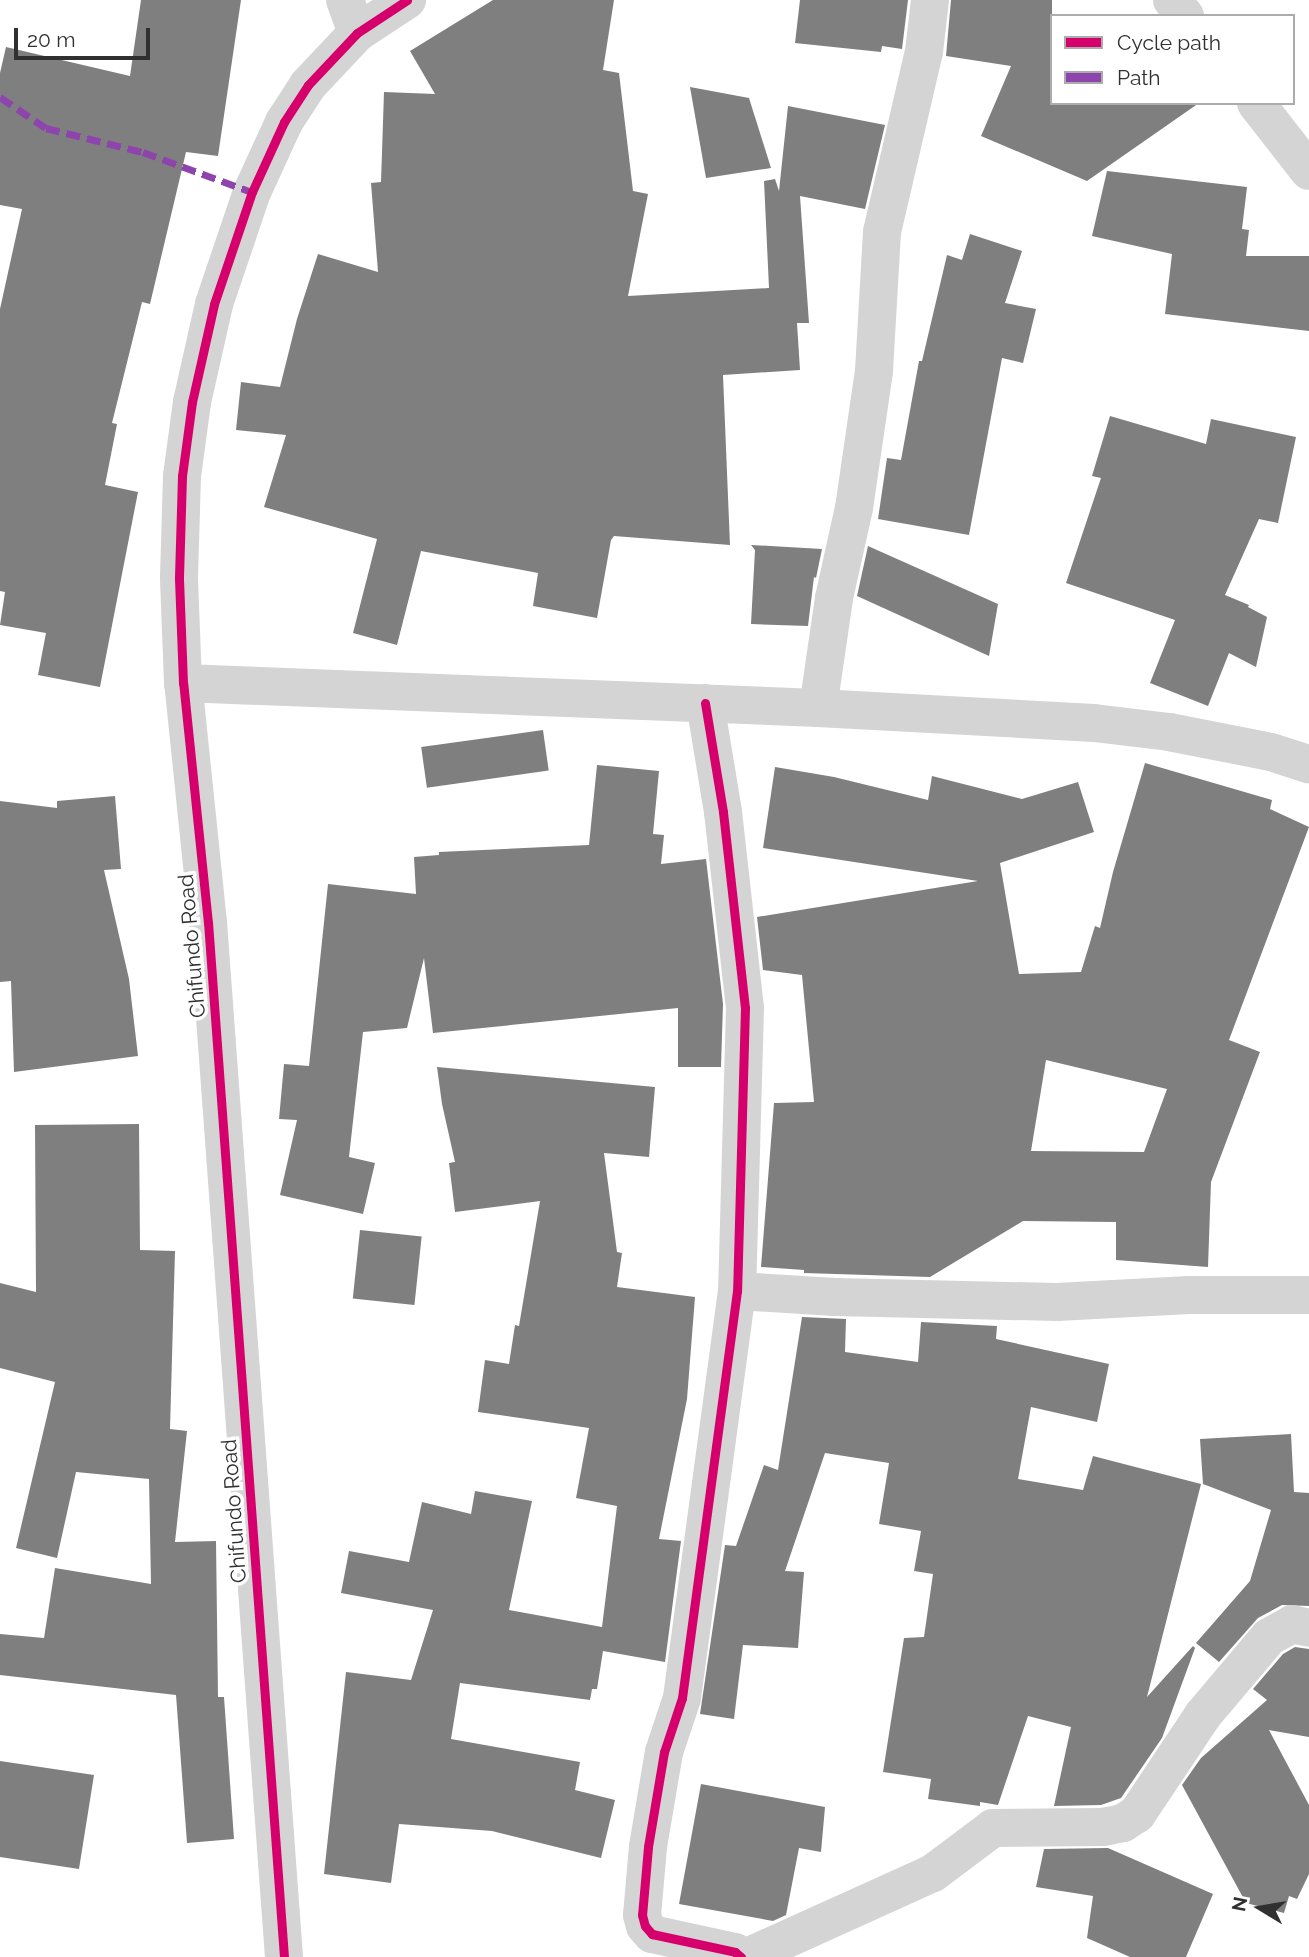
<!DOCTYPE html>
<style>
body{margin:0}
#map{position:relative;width:1309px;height:1957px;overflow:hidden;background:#fff;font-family:Raleway,sans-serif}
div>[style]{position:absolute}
.building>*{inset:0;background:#7f7f7f;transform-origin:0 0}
.minor>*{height:38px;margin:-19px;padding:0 19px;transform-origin:19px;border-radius:19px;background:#d4d4d4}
.tertiary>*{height:38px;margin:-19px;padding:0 19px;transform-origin:19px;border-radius:19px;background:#d4d4d4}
.quiet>*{height:7px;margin-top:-3.5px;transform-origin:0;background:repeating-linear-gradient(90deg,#8e44ad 0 14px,transparent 0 21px)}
.cycleway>*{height:9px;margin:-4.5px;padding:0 4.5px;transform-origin:4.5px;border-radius:4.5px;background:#d6006c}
span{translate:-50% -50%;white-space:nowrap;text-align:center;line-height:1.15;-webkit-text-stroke:7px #fff;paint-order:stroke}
.street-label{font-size:21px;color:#303030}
.legend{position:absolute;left:1050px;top:14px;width:245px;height:91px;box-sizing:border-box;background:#fff;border:2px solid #acacac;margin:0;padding:9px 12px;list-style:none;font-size:21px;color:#303030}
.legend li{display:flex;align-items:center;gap:14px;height:35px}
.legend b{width:35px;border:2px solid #acacac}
.north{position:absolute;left:1225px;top:1873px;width:70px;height:70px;-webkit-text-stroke:5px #fff;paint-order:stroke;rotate:281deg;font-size:19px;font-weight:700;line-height:28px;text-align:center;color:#303030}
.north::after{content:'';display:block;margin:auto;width:24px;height:32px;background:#303030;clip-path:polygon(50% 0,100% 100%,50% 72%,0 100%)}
.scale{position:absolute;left:14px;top:28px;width:136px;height:32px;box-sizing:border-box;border:4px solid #303030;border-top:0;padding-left:9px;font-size:21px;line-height:24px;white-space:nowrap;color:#303030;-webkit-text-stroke:5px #fff;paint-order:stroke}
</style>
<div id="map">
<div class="building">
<div style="clip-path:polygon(141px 0,241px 0,218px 156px,186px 152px,150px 304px,142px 302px,112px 423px,117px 424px,105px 485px,138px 492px,100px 687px,38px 675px,46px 633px,0 625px,5px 592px,0 591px,0 309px,22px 209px,0 205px,0 73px,6px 47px,130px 76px)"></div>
<div style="clip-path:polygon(493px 0,614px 0,603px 70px,619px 73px,633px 191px,648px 194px,628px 296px,769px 288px,764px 181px,775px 179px,779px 191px,788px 106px,885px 125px,865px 209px,800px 196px,809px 323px,797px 323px,800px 370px,723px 375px,730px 545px,614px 536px,611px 540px,597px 618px,533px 606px,538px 573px,421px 551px,397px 645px,353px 633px,377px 539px,264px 507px,286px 435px,236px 430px,241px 382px,280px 387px,297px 319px,318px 254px,378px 272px,371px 183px,381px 182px,384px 92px,435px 94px,410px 51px)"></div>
<div style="clip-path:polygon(800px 0,908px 0,902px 49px,882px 46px,881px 52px,795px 43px)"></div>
<div style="clip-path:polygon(951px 0,1052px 0,1052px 103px,1199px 103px,1087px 181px,981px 136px,1011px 66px,946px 56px)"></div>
<div style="clip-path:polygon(690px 87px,749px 98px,771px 168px,706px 178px)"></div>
<div style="clip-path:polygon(1107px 171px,1247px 187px,1242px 229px,1249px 230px,1246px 256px,1309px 256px,1309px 331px,1165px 314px,1172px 254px,1092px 236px)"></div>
<div style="clip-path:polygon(970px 234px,1022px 251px,1005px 303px,1036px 309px,1023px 363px,1002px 358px,969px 535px,878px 519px,887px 458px,901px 460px,919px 361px,922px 361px,947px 255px,962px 260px)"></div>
<div style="clip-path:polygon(1110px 416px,1206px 444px,1211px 419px,1296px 437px,1278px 523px,1259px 519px,1225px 595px,1249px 605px,1248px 607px,1267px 617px,1256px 667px,1229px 653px,1208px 706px,1150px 683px,1175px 620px,1066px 583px,1101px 478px,1092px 476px)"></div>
<div style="clip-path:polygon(751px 545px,822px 549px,816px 578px,814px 577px,808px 626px,751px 624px,755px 550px)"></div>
<div style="clip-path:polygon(868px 546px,998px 604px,989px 656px,857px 596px)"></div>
<div style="left:543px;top:730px;width:41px;height:123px;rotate:82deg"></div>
<div style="clip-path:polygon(evenodd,1145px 763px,1272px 800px,1270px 809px,1309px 827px,1229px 1040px,1260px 1052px,1211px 1182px,1208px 1267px,1116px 1260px,1116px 1222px,1023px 1221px,930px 1277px,804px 1273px,804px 1270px,761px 1267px,774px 1103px,814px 1102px,802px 975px,763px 970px,757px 917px,978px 881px,763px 848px,775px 767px,834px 777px,928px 800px,932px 776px,1022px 799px,1078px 782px,1094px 832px,1000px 863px,1019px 974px,1081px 972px,1095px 926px,1100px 928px,1113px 872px,1145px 763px,1046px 1060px,1167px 1089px,1144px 1152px,1031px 1151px,1046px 1060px)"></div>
<div style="clip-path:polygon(597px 765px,659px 771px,653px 834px,664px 835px,661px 864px,706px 859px,723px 1004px,721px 1067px,678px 1067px,678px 1008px,433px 1033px,424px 958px,407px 1028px,363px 1032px,349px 1157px,375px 1163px,363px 1214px,280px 1195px,297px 1120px,279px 1119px,284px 1064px,309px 1066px,328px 884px,416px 894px,414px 857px,439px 855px,439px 852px,589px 845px)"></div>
<div style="clip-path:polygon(115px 796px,121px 869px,104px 870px,129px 979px,138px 1056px,14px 1072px,11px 981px,0 982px,0 801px,57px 808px,57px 801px)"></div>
<div style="clip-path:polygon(437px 1067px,655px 1087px,649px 1157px,604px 1153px,617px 1252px,622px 1253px,617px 1287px,695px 1297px,687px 1399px,659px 1539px,681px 1541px,665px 1662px,603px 1651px,597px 1689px,592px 1689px,590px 1700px,460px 1683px,451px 1739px,580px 1762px,575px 1790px,615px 1800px,601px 1858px,492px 1831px,399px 1824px,391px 1883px,324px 1874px,346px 1672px,411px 1680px,433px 1610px,341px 1593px,349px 1551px,409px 1562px,422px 1502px,471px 1514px,475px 1491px,532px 1501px,509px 1610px,602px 1627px,617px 1506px,576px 1498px,589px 1428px,478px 1412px,485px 1360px,509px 1364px,515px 1325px,519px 1326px,540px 1201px,455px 1212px,449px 1163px,455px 1162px,442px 1104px)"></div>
<div style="clip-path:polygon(139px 1124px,140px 1250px,175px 1251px,170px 1429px,187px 1431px,175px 1542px,216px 1541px,218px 1697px,224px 1697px,234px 1839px,187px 1843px,176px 1695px,0 1675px,0 1634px,44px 1638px,55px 1568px,151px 1584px,149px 1479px,76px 1472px,57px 1558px,16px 1548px,55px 1382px,0 1368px,0 1283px,36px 1292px,35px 1125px)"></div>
<div style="left:360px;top:1230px;width:62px;height:69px;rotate:6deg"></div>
<div style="clip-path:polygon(802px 1317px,846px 1319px,845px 1352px,918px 1362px,921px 1322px,997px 1326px,996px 1339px,1109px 1364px,1097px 1422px,1031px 1407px,1018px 1479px,1083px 1490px,1093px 1456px,1201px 1484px,1147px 1697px,1193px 1646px,1195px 1648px,1162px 1738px,1121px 1798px,1101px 1805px,1054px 1806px,1071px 1727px,1028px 1716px,998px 1805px,980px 1802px,980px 1806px,928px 1799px,931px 1779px,883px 1772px,904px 1638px,924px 1637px,933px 1574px,914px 1571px,921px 1531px,879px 1524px,889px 1463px,825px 1453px,785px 1571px,804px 1572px,798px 1648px,743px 1645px,734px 1719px,700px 1714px,725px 1545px,736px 1546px,764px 1465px,778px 1470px)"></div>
<div style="clip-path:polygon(1291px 1434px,1294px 1492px,1309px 1493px,1309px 1606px,1282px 1605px,1258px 1618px,1219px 1662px,1196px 1643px,1250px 1581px,1271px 1510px,1203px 1484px,1200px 1439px)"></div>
<div style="clip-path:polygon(1295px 1647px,1309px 1649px,1309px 1737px,1269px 1730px,1309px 1805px,1309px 1874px,1297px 1899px,1289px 1896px,1284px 1913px,1246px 1903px,1182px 1785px,1201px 1758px,1267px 1700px,1253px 1689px,1283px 1654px)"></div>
<div style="clip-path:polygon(0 1761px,94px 1775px,79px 1869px,0 1857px)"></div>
<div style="clip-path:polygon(701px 1784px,825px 1807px,821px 1852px,799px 1848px,786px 1915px,773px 1921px,679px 1904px)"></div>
<div style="clip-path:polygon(1108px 1848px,1213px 1894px,1186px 1957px,1130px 1957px,1087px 1938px,1093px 1896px,1036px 1887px,1044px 1849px)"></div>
</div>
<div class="minor">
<div style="left:1172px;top:0;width:21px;rotate:51deg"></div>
<div style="left:1256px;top:103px;width:86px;rotate:52.1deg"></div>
<div style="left:183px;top:683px;width:635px;rotate:2.25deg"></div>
<div style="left:818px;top:708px;width:276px;rotate:3.1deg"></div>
<div style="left:1094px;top:723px;width:76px;rotate:6.8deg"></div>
<div style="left:1169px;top:732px;width:104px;rotate:11.1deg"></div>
<div style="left:1271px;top:752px;width:40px;rotate:18deg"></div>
<div style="left:705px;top:703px;width:110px;rotate:80.6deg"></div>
<div style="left:723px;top:812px;width:197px;rotate:83.6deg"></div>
<div style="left:745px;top:1008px;width:283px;rotate:91.6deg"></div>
<div style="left:737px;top:1291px;width:411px;rotate:97.7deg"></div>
<div style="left:682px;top:1698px;width:57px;rotate:108.4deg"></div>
<div style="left:664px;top:1752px;width:96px;rotate:99.6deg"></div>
<div style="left:648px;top:1847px;width:68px;rotate:95deg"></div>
<div style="left:642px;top:1915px;width:11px;rotate:75deg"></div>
<div style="left:645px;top:1926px;width:11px;rotate:49deg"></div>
<div style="left:652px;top:1934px;width:85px;rotate:12.2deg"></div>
<div style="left:735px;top:1952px;width:8px;rotate:40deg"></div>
<div style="left:818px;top:708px;width:111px;rotate:-81.7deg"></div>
<div style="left:834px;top:598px;width:92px;rotate:-77.5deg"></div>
<div style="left:854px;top:508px;width:138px;rotate:-81.7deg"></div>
<div style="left:874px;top:371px;width:139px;rotate:-86.7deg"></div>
<div style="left:882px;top:232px;width:185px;rotate:-76.9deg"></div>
<div style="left:924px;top:52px;width:52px;rotate:-83.4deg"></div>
<div style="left:737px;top:1291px;width:98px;rotate:3.5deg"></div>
<div style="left:835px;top:1297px;width:222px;rotate:1.3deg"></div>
<div style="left:1057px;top:1302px;width:132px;rotate:-3deg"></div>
<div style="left:1189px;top:1295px;width:120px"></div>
<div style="left:747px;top:1957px;width:204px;rotate:-24.3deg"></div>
<div style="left:933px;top:1873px;width:75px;rotate:-36.9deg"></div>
<div style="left:993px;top:1828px;width:110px;rotate:-0.5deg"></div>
<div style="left:1103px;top:1827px;width:20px;rotate:-11deg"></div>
<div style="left:1123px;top:1823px;width:17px;rotate:-33deg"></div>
<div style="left:1137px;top:1814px;width:119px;rotate:-56.3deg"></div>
<div style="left:1203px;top:1715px;width:102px;rotate:-49.8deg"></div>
<div style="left:1269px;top:1637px;width:26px;rotate:-29deg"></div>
<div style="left:1292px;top:1624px;width:17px;rotate:13deg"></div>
</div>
<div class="tertiary">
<div style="left:345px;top:0;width:35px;rotate:70deg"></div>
<div style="left:284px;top:1957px;width:1037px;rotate:-94.2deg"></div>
<div style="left:208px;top:923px;width:241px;rotate:-95.9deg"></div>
<div style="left:183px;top:683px;width:106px;rotate:-92.2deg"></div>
<div style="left:179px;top:577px;width:101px;rotate:-88.3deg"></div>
<div style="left:182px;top:476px;width:75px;rotate:-82.3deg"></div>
<div style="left:192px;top:402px;width:100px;rotate:-77.3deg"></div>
<div style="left:214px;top:304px;width:118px;rotate:-71.3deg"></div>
<div style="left:252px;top:192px;width:77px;rotate:-65.4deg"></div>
<div style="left:284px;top:122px;width:44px;rotate:-57deg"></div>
<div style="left:308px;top:85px;width:71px;rotate:-46.7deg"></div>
<div style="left:357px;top:33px;width:60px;rotate:-33.4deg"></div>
</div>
<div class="quiet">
<div style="left:0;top:97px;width:55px;rotate:34deg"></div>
<div style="left:46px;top:128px;width:100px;rotate:13.9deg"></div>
<div style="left:143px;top:152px;width:116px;rotate:20.2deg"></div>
</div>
<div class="cycleway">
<div style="left:705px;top:703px;width:110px;rotate:80.6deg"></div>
<div style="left:723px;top:812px;width:197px;rotate:83.6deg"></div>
<div style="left:745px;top:1008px;width:283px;rotate:91.6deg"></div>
<div style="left:737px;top:1291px;width:411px;rotate:97.7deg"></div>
<div style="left:682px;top:1698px;width:57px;rotate:108.4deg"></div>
<div style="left:664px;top:1752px;width:96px;rotate:99.6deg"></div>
<div style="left:648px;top:1847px;width:68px;rotate:95deg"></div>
<div style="left:642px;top:1915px;width:11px;rotate:75deg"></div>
<div style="left:645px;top:1926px;width:11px;rotate:49deg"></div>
<div style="left:652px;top:1934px;width:85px;rotate:12.2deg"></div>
<div style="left:735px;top:1952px;width:8px;rotate:40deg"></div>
<div style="left:284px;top:1957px;width:1037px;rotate:-94.2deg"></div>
<div style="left:208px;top:923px;width:241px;rotate:-95.9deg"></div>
<div style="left:183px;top:683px;width:106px;rotate:-92.2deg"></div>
<div style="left:179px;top:577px;width:101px;rotate:-88.3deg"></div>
<div style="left:182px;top:476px;width:75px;rotate:-82.3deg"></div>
<div style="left:192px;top:402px;width:100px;rotate:-77.3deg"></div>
<div style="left:214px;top:304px;width:118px;rotate:-71.3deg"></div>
<div style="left:252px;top:192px;width:77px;rotate:-65.4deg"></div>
<div style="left:284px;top:122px;width:44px;rotate:-57deg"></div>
<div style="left:308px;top:85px;width:71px;rotate:-46.7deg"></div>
<div style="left:357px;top:33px;width:60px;rotate:-33.4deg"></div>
</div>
<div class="street-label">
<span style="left:192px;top:946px;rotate:-95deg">Chifundo Road</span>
<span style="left:234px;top:1511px;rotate:-94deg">Chifundo Road</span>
</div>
<ul class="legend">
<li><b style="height:9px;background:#d6006c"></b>Cycle path</li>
<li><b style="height:9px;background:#8e44ad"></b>Path</li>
</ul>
<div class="north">N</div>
<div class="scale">20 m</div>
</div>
